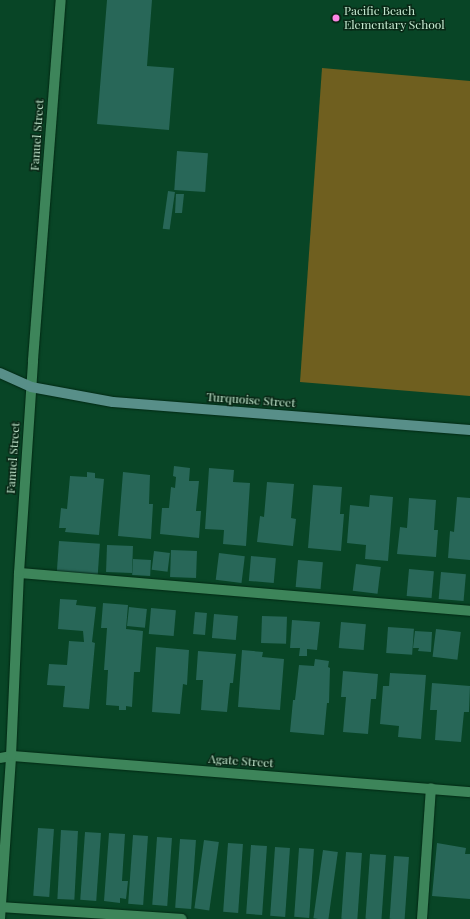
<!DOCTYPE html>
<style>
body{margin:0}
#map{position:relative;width:470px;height:919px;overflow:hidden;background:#084526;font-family:"Playfair Display",serif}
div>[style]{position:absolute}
.green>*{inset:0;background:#6f5f1f}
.building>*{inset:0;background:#286758;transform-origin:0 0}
.roads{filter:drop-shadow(0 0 1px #002813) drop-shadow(0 0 1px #002813)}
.service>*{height:10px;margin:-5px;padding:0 5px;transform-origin:5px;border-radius:5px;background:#3d855a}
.minor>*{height:10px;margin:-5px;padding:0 5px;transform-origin:5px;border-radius:5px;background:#3d855a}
.tertiary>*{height:10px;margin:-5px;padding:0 5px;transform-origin:5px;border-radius:5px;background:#3d855a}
.secondary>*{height:10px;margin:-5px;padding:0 5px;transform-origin:5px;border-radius:5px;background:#588f89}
.dots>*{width:11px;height:11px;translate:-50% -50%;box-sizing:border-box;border:2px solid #082715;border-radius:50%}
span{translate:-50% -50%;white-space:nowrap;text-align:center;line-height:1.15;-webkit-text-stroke:3px #082715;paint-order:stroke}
.poi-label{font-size:12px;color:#c6ead1}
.left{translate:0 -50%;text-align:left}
.street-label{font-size:12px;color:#c6ead1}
</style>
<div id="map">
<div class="green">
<div style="clip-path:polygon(322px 68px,470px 81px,470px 396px,300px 382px)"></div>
</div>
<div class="building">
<div style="clip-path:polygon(107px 0,152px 0,147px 66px,174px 68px,169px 130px,97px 124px)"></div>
<div style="left:177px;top:151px;width:31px;height:39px;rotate:4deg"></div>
<div style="left:168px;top:191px;width:7px;height:38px;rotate:8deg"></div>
<div style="clip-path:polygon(176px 194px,184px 194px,182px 213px,175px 213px)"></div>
<div style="clip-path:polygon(174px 466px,190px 468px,189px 481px,199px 481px,196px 511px,201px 511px,199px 538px,160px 534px,162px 508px,169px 508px,171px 487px,175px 488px,176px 477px,173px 476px)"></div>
<div style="clip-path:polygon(209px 468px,234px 470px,233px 482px,250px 483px,246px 546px,223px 544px,224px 530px,205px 529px)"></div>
<div style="clip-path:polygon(87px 472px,95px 473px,95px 478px,104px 479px,99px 535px,65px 532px,66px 528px,59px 528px,61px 508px,67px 509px,70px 476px,87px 477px)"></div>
<div style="clip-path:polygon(123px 472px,150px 475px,149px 504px,153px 504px,151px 539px,118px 536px)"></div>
<div style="clip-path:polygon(267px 482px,294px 484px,291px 518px,296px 519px,293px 546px,257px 542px,260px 516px,264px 517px)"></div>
<div style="clip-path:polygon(313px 485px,342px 487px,340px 514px,344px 514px,341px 551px,308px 548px)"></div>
<div style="clip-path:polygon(370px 495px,393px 497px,388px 561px,365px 559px,366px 545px,347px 543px,350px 505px,369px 507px)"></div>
<div style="clip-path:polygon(457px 497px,470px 498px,470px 560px,448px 558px,450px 531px,454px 532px)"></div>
<div style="clip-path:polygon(409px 498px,436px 500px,434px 530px,438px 530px,436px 557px,397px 554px,400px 527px,407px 528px)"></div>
<div style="left:59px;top:541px;width:41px;height:31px;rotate:4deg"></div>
<div style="left:107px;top:545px;width:26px;height:27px;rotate:2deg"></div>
<div style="left:171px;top:550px;width:26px;height:27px;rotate:2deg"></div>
<div style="left:154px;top:551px;width:16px;height:19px;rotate:7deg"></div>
<div style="left:219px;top:553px;width:26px;height:27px;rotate:7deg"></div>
<div style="left:251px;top:556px;width:25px;height:25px;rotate:5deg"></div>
<div style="left:133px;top:559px;width:18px;height:16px;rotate:3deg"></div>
<div style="left:298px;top:560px;width:25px;height:27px;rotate:5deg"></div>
<div style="left:356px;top:564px;width:25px;height:27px;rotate:7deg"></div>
<div style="left:409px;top:569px;width:25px;height:27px;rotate:5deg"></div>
<div style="left:441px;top:572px;width:25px;height:27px;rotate:5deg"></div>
<div style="clip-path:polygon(60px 599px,77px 600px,76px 605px,96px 607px,92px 642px,95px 643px,89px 709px,63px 707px,65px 686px,47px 685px,49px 664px,67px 665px,69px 641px,84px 642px,83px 631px,58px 629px)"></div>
<div style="clip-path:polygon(103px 603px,128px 605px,126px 629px,143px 631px,140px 672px,134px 672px,132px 707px,126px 706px,126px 710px,119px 710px,119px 706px,106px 705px,108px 670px,104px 670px,107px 628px,101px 628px)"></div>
<div style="left:129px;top:607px;width:18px;height:19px;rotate:6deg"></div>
<div style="left:151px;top:608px;width:25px;height:26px;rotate:5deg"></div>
<div style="left:195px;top:612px;width:12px;height:22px;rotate:5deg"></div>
<div style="left:214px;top:614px;width:24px;height:24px;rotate:5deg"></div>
<div style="left:262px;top:616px;width:25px;height:27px;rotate:2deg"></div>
<div style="clip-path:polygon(292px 620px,320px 622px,317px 650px,307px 649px,307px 656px,299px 656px,300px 648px,290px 648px)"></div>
<div style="left:341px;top:622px;width:25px;height:26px;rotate:5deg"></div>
<div style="left:388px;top:627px;width:26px;height:26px;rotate:4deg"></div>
<div style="left:436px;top:629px;width:25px;height:28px;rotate:7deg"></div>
<div style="clip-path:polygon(415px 631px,432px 632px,431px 652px,418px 651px,419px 648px,413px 648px)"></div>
<div style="clip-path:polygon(156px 647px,189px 650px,187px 685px,183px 684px,180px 714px,152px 712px)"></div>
<div style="clip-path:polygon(242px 650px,263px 652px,262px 657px,284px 659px,280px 710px,238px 707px)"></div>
<div style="clip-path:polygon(198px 651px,236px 654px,233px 683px,230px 683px,227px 712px,201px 710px,203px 680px,196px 680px)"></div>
<div style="clip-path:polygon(315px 659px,329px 661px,328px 667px,330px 668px,329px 703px,327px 703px,324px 735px,290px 732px,293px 700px,295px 700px,299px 665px,314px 666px)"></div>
<div style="clip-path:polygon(343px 671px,378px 674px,376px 699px,371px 699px,368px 734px,343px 732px,346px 697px,341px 697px)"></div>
<div style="clip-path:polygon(390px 673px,426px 675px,421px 739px,398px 737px,399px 726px,380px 724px,383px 686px,389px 686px)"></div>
<div style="clip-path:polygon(432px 683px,470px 686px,469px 712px,464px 712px,461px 742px,435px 740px,437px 710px,430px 710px)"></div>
<div style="left:38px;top:828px;width:16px;height:68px;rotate:4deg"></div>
<div style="left:61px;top:830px;width:17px;height:69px;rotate:3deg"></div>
<div style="left:85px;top:832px;width:16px;height:68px;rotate:4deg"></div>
<div style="clip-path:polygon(109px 833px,125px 834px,122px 881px,128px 881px,126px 899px,120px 898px,120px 903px,104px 901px)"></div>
<div style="left:133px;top:835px;width:15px;height:69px;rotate:4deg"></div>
<div style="left:157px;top:837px;width:15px;height:68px;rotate:4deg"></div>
<div style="left:180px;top:839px;width:16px;height:69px;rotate:4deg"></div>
<div style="left:204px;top:840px;width:15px;height:69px;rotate:8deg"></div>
<div style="left:228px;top:843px;width:15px;height:69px;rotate:4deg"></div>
<div style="clip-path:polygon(437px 843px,466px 848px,465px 854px,470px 854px,470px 899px,432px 896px)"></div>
<div style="left:251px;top:845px;width:16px;height:69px;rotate:4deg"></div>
<div style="left:275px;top:847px;width:15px;height:69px;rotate:4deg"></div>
<div style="left:299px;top:848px;width:15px;height:69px;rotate:4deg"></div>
<div style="left:323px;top:850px;width:15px;height:69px;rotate:8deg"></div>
<div style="left:346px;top:852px;width:16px;height:67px;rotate:4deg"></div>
<div style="left:370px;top:854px;width:16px;height:65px;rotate:4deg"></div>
<div style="left:394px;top:856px;width:15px;height:63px;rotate:4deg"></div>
</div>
<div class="roads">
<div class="service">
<div style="left:19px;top:573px;width:453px;rotate:4.8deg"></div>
<div style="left:0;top:758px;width:11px;rotate:-10deg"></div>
<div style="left:1px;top:907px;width:181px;rotate:3.8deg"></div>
<div style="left:422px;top:919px;width:131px;rotate:-86.1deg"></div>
</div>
<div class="minor">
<div style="left:11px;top:756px;width:460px;rotate:4.5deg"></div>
</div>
<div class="tertiary">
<div style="left:0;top:919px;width:163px;rotate:-86.1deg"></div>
<div style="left:11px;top:756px;width:183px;rotate:-87.5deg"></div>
<div style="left:19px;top:573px;width:213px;rotate:-86.2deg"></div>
<div style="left:33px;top:360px;width:361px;rotate:-85.6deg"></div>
</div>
<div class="secondary">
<div style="left:0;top:373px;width:34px;rotate:24deg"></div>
<div style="left:31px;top:387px;width:83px;rotate:10.4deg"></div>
<div style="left:113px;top:402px;width:358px;rotate:4.5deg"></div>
</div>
</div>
<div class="dots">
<div style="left:336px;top:18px;background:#fc86e4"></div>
</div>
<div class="poi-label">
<span class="left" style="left:344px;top:18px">Pacific Beach<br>Elementary School</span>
</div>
<div class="street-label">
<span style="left:37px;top:135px;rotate:-86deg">Fanuel Street</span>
<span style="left:251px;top:400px;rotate:4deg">Turquoise Street</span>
<span style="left:13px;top:458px;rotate:-86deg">Fanuel Street</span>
<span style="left:241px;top:761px;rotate:4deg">Agate Street</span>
</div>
</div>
